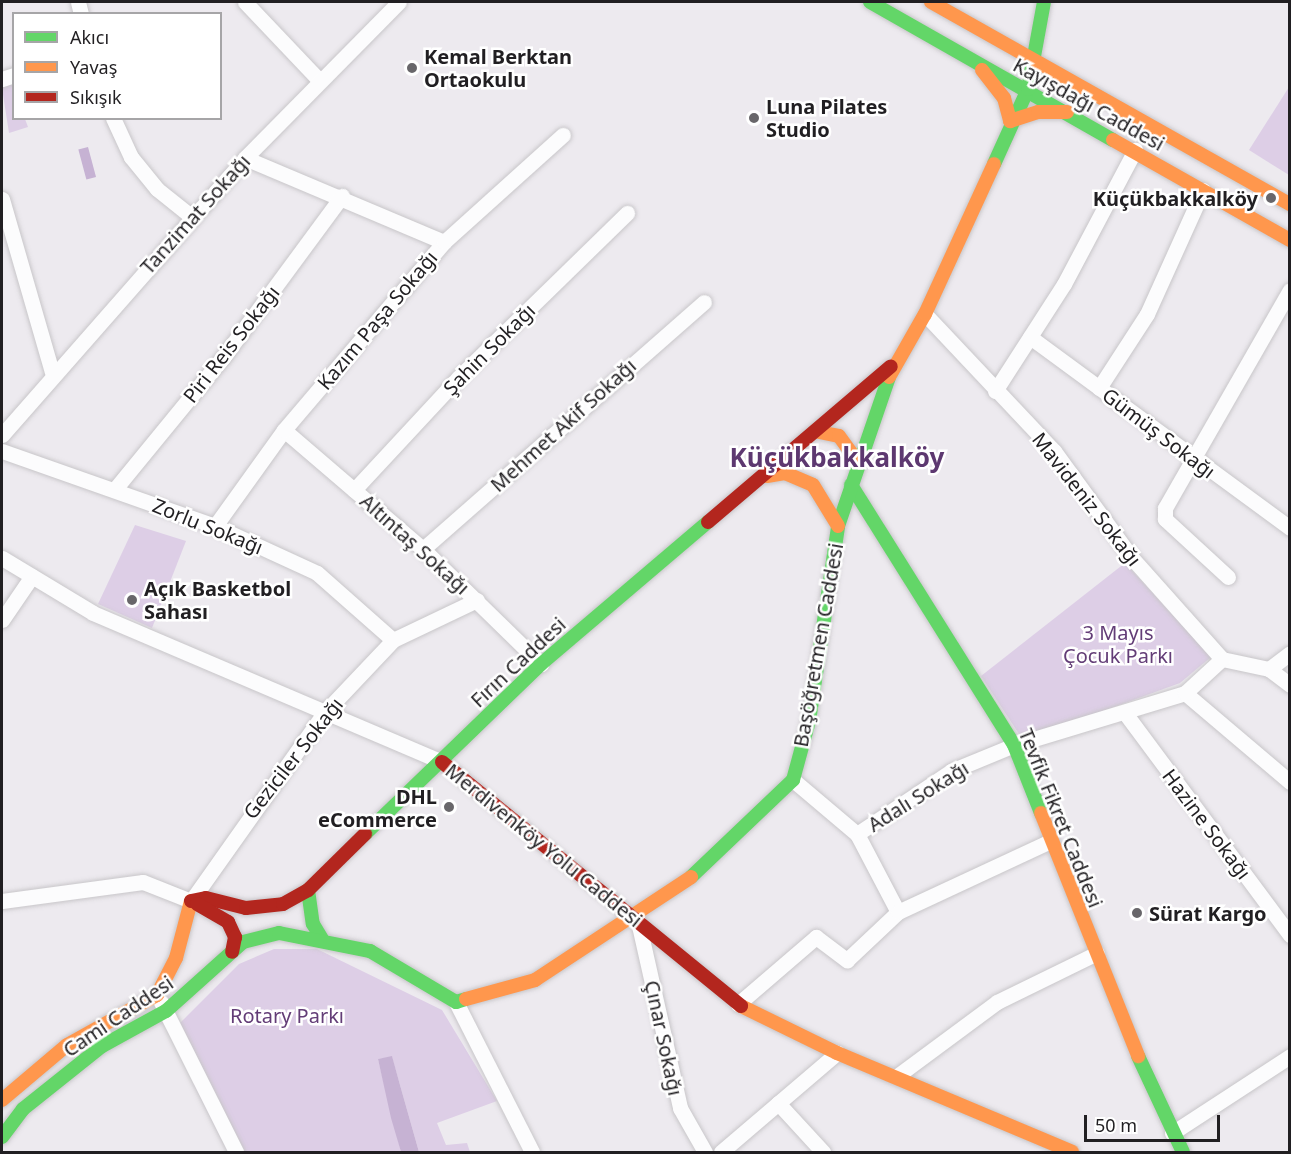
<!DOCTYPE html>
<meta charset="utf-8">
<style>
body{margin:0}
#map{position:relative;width:1291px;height:1154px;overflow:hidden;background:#edeaef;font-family:"Noto Sans",sans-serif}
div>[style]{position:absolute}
.green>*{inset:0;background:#ddcee6}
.water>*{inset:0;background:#c6b2d3;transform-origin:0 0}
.roads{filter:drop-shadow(0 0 2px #c8c6c9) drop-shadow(0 0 2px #c8c6c9)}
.street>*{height:15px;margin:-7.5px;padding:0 7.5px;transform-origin:7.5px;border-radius:7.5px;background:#fcfcfd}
.fast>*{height:14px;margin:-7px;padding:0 7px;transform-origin:7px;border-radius:7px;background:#63d668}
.slow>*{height:14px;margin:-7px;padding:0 7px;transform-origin:7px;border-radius:7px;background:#ff974d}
.jam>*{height:14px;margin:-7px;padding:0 7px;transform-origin:7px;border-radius:7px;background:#b3261e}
.dots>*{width:16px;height:16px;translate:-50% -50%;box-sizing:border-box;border:3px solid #fff;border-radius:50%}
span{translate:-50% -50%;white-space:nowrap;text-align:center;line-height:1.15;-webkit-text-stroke:5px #fff;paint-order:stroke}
.poi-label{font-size:20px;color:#211f22;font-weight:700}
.left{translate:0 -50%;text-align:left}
.right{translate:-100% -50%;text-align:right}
.street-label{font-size:20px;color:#211f22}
.park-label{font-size:20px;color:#633d77}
.district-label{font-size:26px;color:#5d3870;font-weight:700}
.frame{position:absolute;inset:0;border:3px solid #211f22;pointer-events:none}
.legend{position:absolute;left:12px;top:12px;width:210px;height:108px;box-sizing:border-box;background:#fff;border:2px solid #a6a5a7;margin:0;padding:8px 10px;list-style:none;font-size:18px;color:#211f22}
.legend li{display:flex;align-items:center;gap:12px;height:30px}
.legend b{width:30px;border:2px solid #a6a5a7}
.scale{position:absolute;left:1084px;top:1115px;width:136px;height:27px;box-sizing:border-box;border:3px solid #211f22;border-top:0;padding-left:8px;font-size:18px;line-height:21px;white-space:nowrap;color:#211f22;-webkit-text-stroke:4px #fff;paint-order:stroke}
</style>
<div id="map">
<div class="green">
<div style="clip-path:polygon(13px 84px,14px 118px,25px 119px,28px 127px,9px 133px,2px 88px)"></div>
<div style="clip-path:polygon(1289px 87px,1289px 175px,1249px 150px)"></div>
<div style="clip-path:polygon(135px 525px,186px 541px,152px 628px,98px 604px)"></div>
<div style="clip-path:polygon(1125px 563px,1211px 657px,1180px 683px,1023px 740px,981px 676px)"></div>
<div style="clip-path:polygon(274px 949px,317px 949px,442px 1010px,497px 1101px,437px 1123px,446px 1145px,467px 1143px,470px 1152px,419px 1152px,392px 1057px,378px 1059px,401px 1152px,245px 1152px,180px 1023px,239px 964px)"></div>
</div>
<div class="water">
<div style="left:88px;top:147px;width:31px;height:10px;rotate:75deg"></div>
<div style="clip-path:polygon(392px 1056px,400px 1085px,419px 1152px,401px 1152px,391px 1118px,378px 1059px)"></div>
</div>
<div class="roads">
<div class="street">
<div style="left:78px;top:2px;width:12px;rotate:76deg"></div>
<div style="left:245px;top:2px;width:106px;rotate:46.5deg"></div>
<div style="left:2px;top:79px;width:13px;rotate:-18deg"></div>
<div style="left:113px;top:118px;width:43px;rotate:65.2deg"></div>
<div style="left:131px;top:157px;width:41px;rotate:50.9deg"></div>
<div style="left:157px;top:189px;width:45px;rotate:38.7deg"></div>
<div style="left:245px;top:158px;width:216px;rotate:22.9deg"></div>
<div style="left:2px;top:199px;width:180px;rotate:73.9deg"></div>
<div style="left:925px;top:314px;width:188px;rotate:46.7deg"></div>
<div style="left:1054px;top:451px;width:132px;rotate:53.9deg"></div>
<div style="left:1132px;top:558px;width:135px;rotate:48.3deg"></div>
<div style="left:1030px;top:337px;width:323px;rotate:36.3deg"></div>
<div style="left:1099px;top:388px;width:88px;rotate:-57deg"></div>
<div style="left:1147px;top:314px;width:136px;rotate:-65.7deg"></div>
<div style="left:995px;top:391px;width:127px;rotate:-57.2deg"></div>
<div style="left:1064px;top:284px;width:152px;rotate:-62.1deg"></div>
<div style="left:284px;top:430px;width:183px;rotate:40.6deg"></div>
<div style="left:423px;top:549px;width:165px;rotate:44.3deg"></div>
<div style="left:2px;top:435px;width:368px;rotate:-48.7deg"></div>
<div style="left:245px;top:158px;width:219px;rotate:-45.4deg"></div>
<div style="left:2px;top:451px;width:226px;rotate:19.4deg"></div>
<div style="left:215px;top:526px;width:112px;rotate:24.7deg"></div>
<div style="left:317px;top:573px;width:101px;rotate:41.4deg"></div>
<div style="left:115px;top:489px;width:172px;rotate:-50.7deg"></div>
<div style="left:224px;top:356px;width:199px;rotate:-53.6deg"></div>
<div style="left:354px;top:490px;width:154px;rotate:-47.1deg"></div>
<div style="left:459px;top:377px;width:235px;rotate:-44.3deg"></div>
<div style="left:215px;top:526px;width:118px;rotate:-54.3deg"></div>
<div style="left:284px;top:430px;width:247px;rotate:-49.6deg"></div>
<div style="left:444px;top:242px;width:160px;rotate:-42deg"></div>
<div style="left:423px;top:549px;width:374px;rotate:-41.3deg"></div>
<div style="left:2px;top:558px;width:106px;rotate:31.1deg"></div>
<div style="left:93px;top:613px;width:379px;rotate:23.1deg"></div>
<div style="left:1228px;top:577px;width:86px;rotate:-137.4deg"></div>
<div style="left:1165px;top:519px;width:11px;rotate:-90deg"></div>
<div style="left:1165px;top:508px;width:251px;rotate:-60.2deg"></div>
<div style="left:2px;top:620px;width:53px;rotate:-55.7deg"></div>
<div style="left:1222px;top:659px;width:48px;rotate:12deg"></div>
<div style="left:1269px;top:669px;width:26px;rotate:37deg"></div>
<div style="left:1269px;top:669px;width:26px;rotate:-37deg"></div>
<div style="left:1185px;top:693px;width:138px;rotate:40.3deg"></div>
<div style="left:1125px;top:713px;width:277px;rotate:53.4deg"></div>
<div style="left:793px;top:780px;width:84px;rotate:40.2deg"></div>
<div style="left:857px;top:834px;width:88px;rotate:62.3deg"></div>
<div style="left:857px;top:834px;width:113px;rotate:-33.8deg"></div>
<div style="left:951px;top:771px;width:68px;rotate:-22.4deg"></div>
<div style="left:1014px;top:745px;width:179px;rotate:-16.9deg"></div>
<div style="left:1185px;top:693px;width:50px;rotate:-42.6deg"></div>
<div style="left:2px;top:901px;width:142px;rotate:-7.7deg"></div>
<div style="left:143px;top:882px;width:52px;rotate:21.6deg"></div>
<div style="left:191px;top:901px;width:232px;rotate:-54.7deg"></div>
<div style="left:325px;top:712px;width:99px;rotate:-46.6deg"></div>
<div style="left:393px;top:640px;width:93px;rotate:-25.5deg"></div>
<div style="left:638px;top:921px;width:192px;rotate:77.3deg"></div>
<div style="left:680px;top:1108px;width:51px;rotate:60.4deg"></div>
<div style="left:161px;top:1002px;width:168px;rotate:63.4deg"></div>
<div style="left:456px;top:1002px;width:168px;rotate:63.1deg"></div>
<div style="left:738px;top:1004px;width:103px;rotate:-40.7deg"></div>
<div style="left:816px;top:937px;width:39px;rotate:37deg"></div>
<div style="left:847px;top:960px;width:70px;rotate:-43.3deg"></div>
<div style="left:898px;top:912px;width:166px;rotate:-25deg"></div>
<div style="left:897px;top:1076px;width:124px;rotate:-36.5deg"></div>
<div style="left:997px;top:1002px;width:111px;rotate:-26.1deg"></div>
<div style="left:778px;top:1103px;width:67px;rotate:47.4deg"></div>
<div style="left:1172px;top:1133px;width:141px;rotate:-33.1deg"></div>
<div style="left:721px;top:1152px;width:153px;rotate:-40.5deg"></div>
</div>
<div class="fast">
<div style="left:870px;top:2px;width:279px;rotate:29.6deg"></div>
<div style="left:994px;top:164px;width:82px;rotate:-65.6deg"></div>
<div style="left:1028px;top:89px;width:88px;rotate:-79.6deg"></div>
<div style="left:851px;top:485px;width:307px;rotate:57.9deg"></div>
<div style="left:1014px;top:745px;width:73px;rotate:68.3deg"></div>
<div style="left:365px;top:834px;width:245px;rotate:-44deg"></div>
<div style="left:541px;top:664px;width:219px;rotate:-40.4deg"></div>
<div style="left:691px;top:877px;width:141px;rotate:-43.6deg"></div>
<div style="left:793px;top:780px;width:61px;rotate:-74.8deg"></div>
<div style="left:809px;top:721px;width:197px;rotate:-81.5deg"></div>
<div style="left:838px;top:526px;width:157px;rotate:-71.1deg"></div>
<div style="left:308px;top:890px;width:34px;rotate:82deg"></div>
<div style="left:313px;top:924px;width:17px;rotate:59deg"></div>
<div style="left:1138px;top:1056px;width:106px;rotate:64.9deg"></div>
<div style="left:2px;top:1137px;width:35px;rotate:-53deg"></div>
<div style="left:23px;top:1109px;width:101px;rotate:-38.6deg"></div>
<div style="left:102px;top:1046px;width:73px;rotate:-28.7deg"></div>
<div style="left:166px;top:1011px;width:103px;rotate:-41.9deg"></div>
<div style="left:243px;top:942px;width:37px;rotate:-14deg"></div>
<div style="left:279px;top:933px;width:93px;rotate:11.2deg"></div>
<div style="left:370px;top:951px;width:100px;rotate:30.7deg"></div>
<div style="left:456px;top:1002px;width:10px;rotate:-17deg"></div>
</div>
<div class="slow">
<div style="left:931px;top:2px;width:412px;rotate:29.4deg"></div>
<div style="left:982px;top:70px;width:36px;rotate:52deg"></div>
<div style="left:1004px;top:98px;width:24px;rotate:75deg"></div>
<div style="left:1010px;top:121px;width:29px;rotate:-18deg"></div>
<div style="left:1038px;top:112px;width:29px"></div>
<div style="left:1113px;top:140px;width:203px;rotate:29.5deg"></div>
<div style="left:889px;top:377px;width:73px;rotate:-60.3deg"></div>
<div style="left:925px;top:314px;width:165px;rotate:-65.3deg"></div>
<div style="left:819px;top:432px;width:20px;rotate:11deg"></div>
<div style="left:839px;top:436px;width:31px;rotate:54deg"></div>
<div style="left:767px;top:476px;width:18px;rotate:-9deg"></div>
<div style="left:785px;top:473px;width:30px;rotate:23deg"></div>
<div style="left:813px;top:485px;width:48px;rotate:58.6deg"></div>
<div style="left:1041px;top:813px;width:262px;rotate:68.2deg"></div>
<div style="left:466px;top:999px;width:72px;rotate:-15.4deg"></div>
<div style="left:535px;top:980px;width:187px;rotate:-33.4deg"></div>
<div style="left:741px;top:1006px;width:107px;rotate:26.1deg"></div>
<div style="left:837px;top:1053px;width:255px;rotate:22.8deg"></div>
<div style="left:2px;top:1100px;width:85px;rotate:-40.2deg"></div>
<div style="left:67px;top:1045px;width:103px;rotate:-29.1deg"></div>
<div style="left:157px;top:995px;width:42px;rotate:-62.8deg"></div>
<div style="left:176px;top:958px;width:59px;rotate:-75.3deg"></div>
</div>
<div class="jam">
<div style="left:708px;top:522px;width:240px;rotate:-40.4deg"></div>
<div style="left:442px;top:762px;width:386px;rotate:39.2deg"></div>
<div style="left:191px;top:901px;width:15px;rotate:-11deg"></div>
<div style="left:206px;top:898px;width:41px;rotate:14deg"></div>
<div style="left:246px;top:908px;width:37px;rotate:-6deg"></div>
<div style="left:283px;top:904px;width:29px;rotate:-29deg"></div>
<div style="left:308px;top:890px;width:80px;rotate:-44.5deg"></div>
<div style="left:197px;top:904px;width:36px;rotate:30deg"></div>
<div style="left:228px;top:922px;width:17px;rotate:65deg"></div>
<div style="left:235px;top:937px;width:15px;rotate:101deg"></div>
</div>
</div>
<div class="dots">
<div style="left:412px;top:68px;background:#68666a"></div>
<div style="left:754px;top:118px;background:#68666a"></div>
<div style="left:1271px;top:198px;background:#68666a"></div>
<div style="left:132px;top:600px;background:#68666a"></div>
<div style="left:449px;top:807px;background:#68666a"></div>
<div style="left:1137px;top:913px;background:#68666a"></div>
</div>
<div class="poi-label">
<span class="left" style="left:424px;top:68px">Kemal Berktan<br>Ortaokulu</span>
<span class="left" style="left:766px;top:118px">Luna Pilates<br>Studio</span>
<span class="right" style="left:1258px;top:198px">Küçükbakkalköy</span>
<span class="left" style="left:144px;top:600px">Açık Basketbol<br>Sahası</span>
<span class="right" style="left:437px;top:808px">DHL<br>eCommerce</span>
<span class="left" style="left:1149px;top:913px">Sürat Kargo</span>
</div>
<div class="street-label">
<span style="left:1089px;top:104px;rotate:29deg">Kayışdağı Caddesi</span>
<span style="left:195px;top:214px;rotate:-48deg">Tanzimat Sokağı</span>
<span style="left:377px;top:320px;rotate:-50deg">Kazım Paşa Sokağı</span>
<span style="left:231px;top:344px;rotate:-52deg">Piri Reis Sokağı</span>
<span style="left:489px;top:349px;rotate:-45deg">Şahin Sokağı</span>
<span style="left:563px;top:425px;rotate:-42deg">Mehmet Akif Sokağı</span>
<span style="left:1159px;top:433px;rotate:37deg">Gümüş Sokağı</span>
<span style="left:1087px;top:499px;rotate:52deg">Mavideniz Sokağı</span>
<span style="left:208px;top:526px;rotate:22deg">Zorlu Sokağı</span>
<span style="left:415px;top:544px;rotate:42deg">Altıntaş Sokağı</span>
<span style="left:818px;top:645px;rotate:-80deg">Başöğretmen Caddesi</span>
<span style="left:518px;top:662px;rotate:-43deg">Fırın Caddesi</span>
<span style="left:293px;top:758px;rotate:-52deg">Geziciler Sokağı</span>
<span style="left:918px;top:796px;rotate:-32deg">Adalı Sokağı</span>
<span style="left:1061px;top:818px;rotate:68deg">Tevfik Fikret Caddesi</span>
<span style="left:1207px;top:824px;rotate:53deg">Hazine Sokağı</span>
<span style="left:544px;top:845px;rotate:39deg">Merdivenköy Yolu Caddesi</span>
<span style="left:118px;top:1016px;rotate:-34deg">Cami Caddesi</span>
<span style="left:664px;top:1038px;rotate:78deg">Çınar Sokağı</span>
</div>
<div class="park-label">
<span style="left:1118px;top:644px">3 Mayıs<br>Çocuk Parkı</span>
<span style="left:287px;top:1015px">Rotary Parkı</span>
</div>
<div class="district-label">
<span style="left:837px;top:458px">Küçükbakkalköy</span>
</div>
<div class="frame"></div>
<ul class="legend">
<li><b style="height:8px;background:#63d668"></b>Akıcı</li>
<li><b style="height:8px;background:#ff974d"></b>Yavaş</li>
<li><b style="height:8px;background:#b3261e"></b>Sıkışık</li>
</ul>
<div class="scale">50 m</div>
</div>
